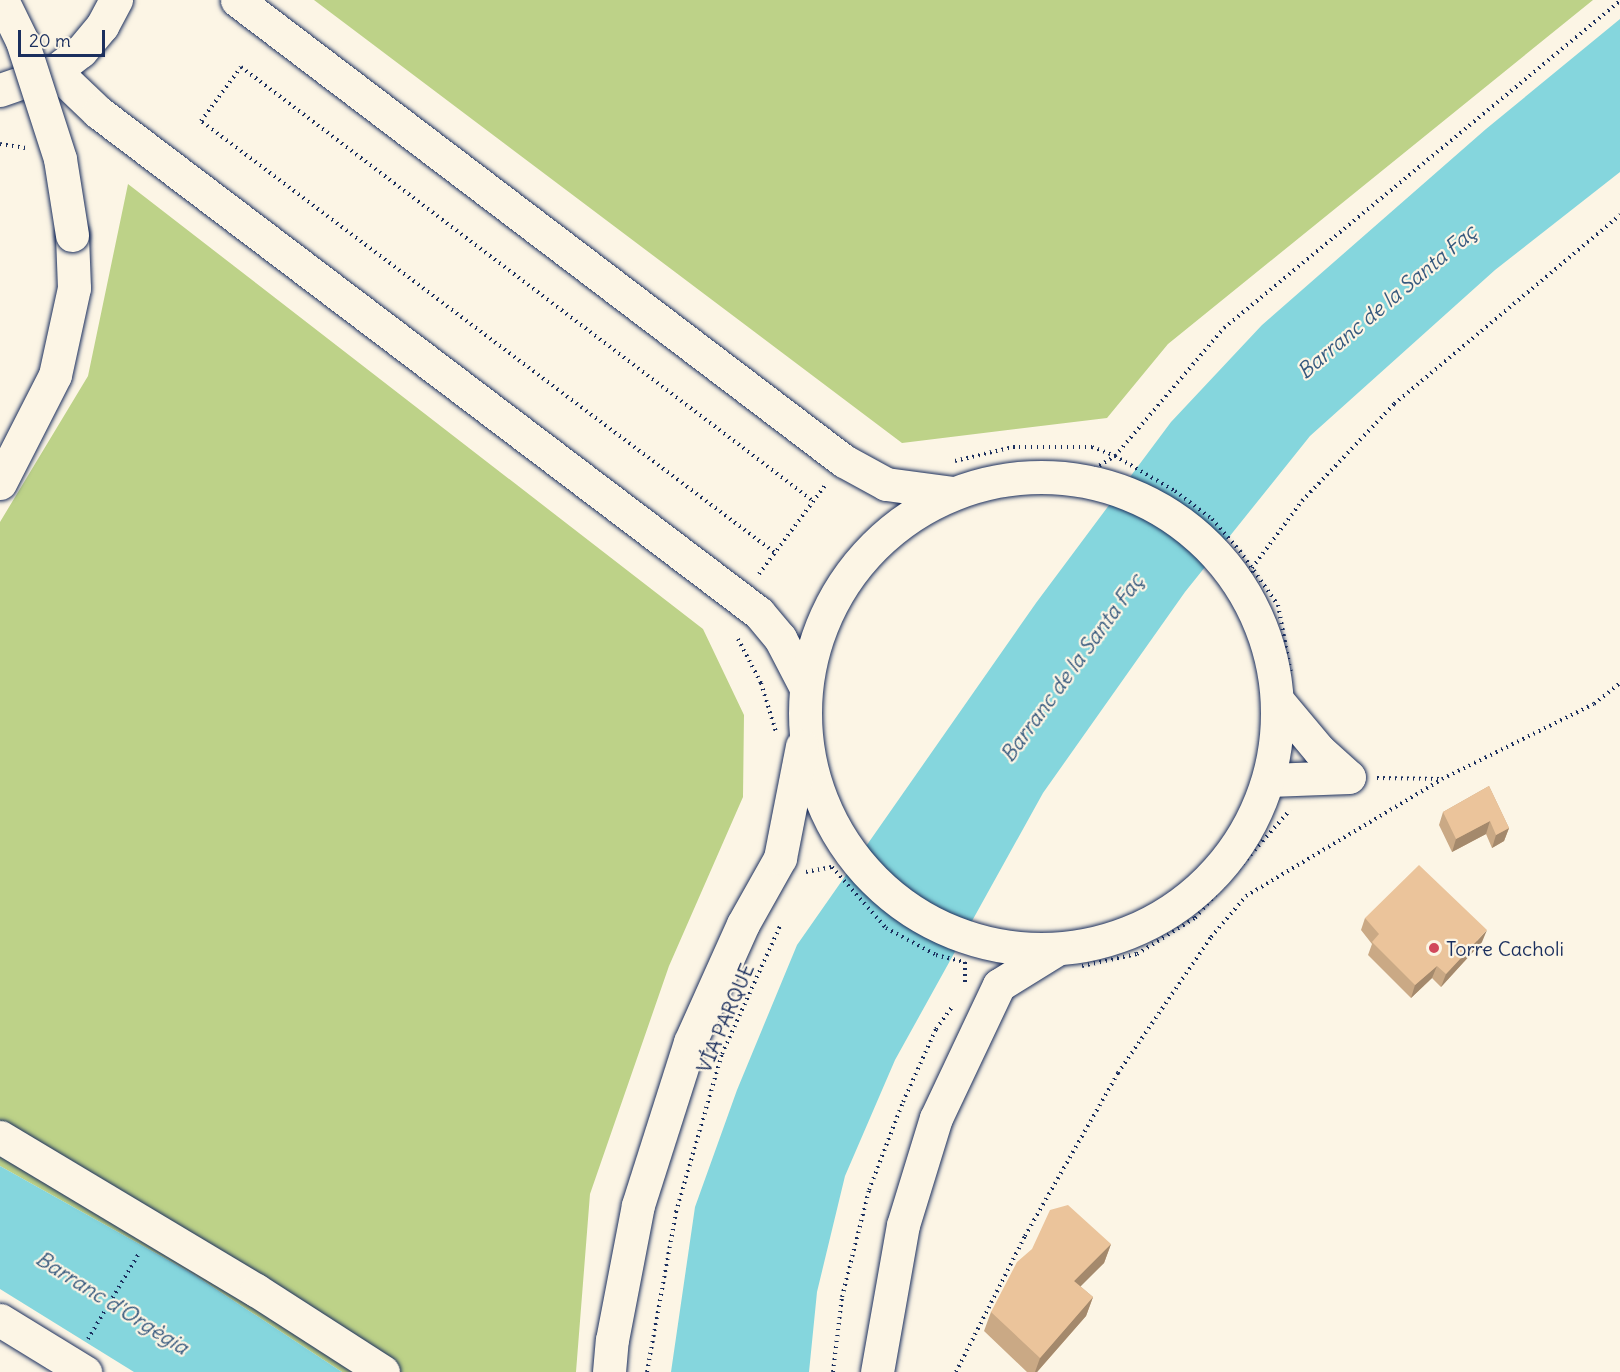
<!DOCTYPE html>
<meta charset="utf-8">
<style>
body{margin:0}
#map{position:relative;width:1620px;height:1372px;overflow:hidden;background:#fcf5e5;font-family:Delius,sans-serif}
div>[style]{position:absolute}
.green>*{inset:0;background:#bdd288}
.water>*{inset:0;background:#85d6dd}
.path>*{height:4px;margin-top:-2px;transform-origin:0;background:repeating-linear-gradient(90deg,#1b2f5e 0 1.5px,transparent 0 6px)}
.roads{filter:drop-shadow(0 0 2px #1b2f5e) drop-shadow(0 0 2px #1b2f5e)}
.minor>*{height:33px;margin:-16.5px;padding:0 16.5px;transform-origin:16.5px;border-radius:16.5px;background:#fcf5e5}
.major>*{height:33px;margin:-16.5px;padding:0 16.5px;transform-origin:16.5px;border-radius:16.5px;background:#fcf5e5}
.major>.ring{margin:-16.5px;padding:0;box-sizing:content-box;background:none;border:33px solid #fcf5e5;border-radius:50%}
.highway>*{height:33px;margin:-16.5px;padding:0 16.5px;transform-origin:16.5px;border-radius:16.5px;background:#fcf5e5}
.bridges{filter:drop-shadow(0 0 2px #1b2f5e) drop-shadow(0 0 2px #1b2f5e)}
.highway-bridge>*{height:33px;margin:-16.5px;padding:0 16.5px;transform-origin:16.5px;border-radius:16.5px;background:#fcf5e5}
.wall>*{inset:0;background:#caa985}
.shaded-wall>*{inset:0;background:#a4896c}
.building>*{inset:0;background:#ebc49b}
.dots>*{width:16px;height:16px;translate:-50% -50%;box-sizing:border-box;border:3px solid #fcf5e5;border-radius:50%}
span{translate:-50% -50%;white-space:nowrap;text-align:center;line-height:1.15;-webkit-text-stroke:4.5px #fcf5e5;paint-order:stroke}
.poi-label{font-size:20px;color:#1b2f5e}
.left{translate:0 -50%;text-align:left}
.street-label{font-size:20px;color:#1b2f5e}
.water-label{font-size:21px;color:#36597e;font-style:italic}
.scale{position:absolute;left:18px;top:30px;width:87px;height:27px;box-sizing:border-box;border:3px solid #1b2f5e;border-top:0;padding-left:8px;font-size:18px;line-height:21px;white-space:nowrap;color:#1b2f5e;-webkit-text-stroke:4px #fcf5e5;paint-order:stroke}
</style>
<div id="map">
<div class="green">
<div style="clip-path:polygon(314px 0,1593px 0,1168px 344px,1107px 418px,902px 443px)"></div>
<div style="clip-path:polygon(128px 184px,703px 629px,744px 715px,743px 797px,669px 966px,590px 1194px,576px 1372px,342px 1372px,193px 1274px,0 1166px,0 522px,88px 376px)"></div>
</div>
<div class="water">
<div style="clip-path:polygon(1620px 19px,1620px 172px,1495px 270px,1310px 436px,1185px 592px,1043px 793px,895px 1060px,845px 1176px,817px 1292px,809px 1372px,671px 1372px,695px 1207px,737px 1090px,797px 945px,1036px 603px,1171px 422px,1262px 325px,1486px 129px)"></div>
<div style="clip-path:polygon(0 1166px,193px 1274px,342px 1372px,134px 1372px,0 1289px)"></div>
</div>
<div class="path">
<div style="left:0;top:144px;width:26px;rotate:9deg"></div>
<div style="left:955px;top:461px;width:60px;rotate:-13.6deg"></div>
<div style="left:1013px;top:447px;width:79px"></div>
<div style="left:1092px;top:447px;width:25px;rotate:21deg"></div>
<div style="left:1115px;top:456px;width:69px;rotate:30.3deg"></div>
<div style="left:1175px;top:491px;width:46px;rotate:37.1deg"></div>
<div style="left:1212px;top:519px;width:43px;rotate:48.8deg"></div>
<div style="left:1240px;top:551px;width:66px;rotate:54.9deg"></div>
<div style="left:1278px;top:605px;width:70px;rotate:79.3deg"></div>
<div style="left:1079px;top:478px;width:42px;rotate:-31.4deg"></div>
<div style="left:1115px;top:456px;width:168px;rotate:-49.6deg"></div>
<div style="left:1224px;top:328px;width:514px;rotate:-39.55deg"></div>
<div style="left:774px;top:552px;width:717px;rotate:-143.05deg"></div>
<div style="left:201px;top:121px;width:67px;rotate:-53.5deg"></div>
<div style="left:241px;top:67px;width:718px;rotate:37.19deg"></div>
<div style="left:759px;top:574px;width:112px;rotate:-53.3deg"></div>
<div style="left:1244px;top:589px;width:22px;rotate:-69deg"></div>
<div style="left:1252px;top:568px;width:84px;rotate:-53.3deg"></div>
<div style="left:1302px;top:501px;width:134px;rotate:-46.5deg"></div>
<div style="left:1394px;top:404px;width:295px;rotate:-39.9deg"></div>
<div style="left:738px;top:639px;width:50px;rotate:62.4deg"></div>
<div style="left:761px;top:683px;width:51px;rotate:73deg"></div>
<div style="left:1377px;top:778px;width:65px;rotate:0.9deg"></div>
<div style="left:806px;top:872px;width:26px;rotate:-11deg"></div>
<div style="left:832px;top:867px;width:81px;rotate:48.5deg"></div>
<div style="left:886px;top:928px;width:57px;rotate:28.4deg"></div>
<div style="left:936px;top:955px;width:30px;rotate:14deg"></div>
<div style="left:965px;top:962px;width:20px;rotate:90deg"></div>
<div style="left:1082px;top:966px;width:56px;rotate:-12.3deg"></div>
<div style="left:1137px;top:954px;width:68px;rotate:-31.8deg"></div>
<div style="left:1195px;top:918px;width:144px;rotate:-48.7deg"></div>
<div style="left:88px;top:1339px;width:98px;rotate:-59.2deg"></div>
<div style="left:647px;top:1372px;width:163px;rotate:-79.7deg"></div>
<div style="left:676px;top:1212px;width:165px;rotate:-73.8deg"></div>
<div style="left:722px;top:1054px;width:143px;rotate:-65.6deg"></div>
<div style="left:833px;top:1372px;width:76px;rotate:-83.2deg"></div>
<div style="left:842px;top:1297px;width:110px;rotate:-75.8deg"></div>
<div style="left:869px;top:1190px;width:94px;rotate:-68.9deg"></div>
<div style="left:903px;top:1102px;width:80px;rotate:-65.7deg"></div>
<div style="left:936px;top:1029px;width:27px;rotate:-54deg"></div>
<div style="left:956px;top:1372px;width:153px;rotate:-63.1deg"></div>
<div style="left:1025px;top:1236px;width:188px;rotate:-60.3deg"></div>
<div style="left:1118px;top:1073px;width:165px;rotate:-55.6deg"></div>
<div style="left:1211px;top:937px;width:54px;rotate:-49.5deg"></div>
<div style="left:1246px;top:896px;width:228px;rotate:-30.8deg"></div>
<div style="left:1442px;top:779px;width:169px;rotate:-26.3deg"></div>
<div style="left:1594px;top:704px;width:33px;rotate:-39deg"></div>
</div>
<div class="roads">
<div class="minor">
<div style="left:1278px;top:701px;width:64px;rotate:50.1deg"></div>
<div style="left:1319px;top:750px;width:40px;rotate:42deg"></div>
<div style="left:1269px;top:780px;width:80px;rotate:-2.1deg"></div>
<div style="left:0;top:1137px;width:298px;rotate:30.9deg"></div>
<div style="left:256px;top:1290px;width:151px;rotate:32.8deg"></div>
<div style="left:0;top:1320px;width:100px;rotate:31.5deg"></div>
</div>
<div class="major">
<div style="left:237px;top:0;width:762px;rotate:37.22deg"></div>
<div style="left:844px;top:461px;width:48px;rotate:28.7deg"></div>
<div style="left:886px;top:484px;width:68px;rotate:7.7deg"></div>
<div style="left:55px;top:71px;width:59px;rotate:43.6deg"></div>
<div style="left:98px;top:112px;width:829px;rotate:37.16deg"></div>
<div style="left:759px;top:613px;width:33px;rotate:50deg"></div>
<div style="left:780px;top:638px;width:54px;rotate:62.5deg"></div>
<div style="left:0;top:90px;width:58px;rotate:-19.1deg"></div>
<div style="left:55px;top:71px;width:33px;rotate:-38deg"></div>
<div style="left:81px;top:51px;width:33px;rotate:-50deg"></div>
<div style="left:102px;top:26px;width:30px;rotate:-62deg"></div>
<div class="ring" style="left:805px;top:477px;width:439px;height:439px"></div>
<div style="left:609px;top:1372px;width:32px;rotate:-85deg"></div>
<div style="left:612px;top:1340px;width:137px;rotate:-79.1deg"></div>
<div style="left:638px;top:1205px;width:171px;rotate:-72.3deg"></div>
<div style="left:690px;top:1042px;width:129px;rotate:-65.8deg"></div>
<div style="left:743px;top:924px;width:76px;rotate:-60.7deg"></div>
<div style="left:780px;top:858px;width:114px;rotate:-78.9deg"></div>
<div style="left:877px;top:1372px;width:149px;rotate:-80deg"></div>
<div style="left:903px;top:1225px;width:112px;rotate:-72.9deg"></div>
<div style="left:936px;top:1118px;width:147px;rotate:-64.7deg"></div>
<div style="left:999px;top:985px;width:68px;rotate:-31.8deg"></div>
</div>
<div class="highway">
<div style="left:0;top:483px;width:121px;rotate:-63deg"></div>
<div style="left:55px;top:375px;width:89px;rotate:-77.7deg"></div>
<div style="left:74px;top:288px;width:53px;rotate:-92.2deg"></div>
</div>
</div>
<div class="bridges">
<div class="highway-bridge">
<div style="left:2px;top:0;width:46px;rotate:64deg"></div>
<div style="left:22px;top:41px;width:124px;rotate:72.1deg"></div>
<div style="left:60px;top:159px;width:77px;rotate:81deg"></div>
</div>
</div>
<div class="wall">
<div style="clip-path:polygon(1489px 786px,1509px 828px,1504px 841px,1492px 848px,1486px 834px,1452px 852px,1439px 825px,1443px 812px)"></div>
<div style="clip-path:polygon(1365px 918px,1482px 942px,1441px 987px,1432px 978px,1411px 998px,1368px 955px,1372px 944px,1361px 930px)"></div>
<div style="clip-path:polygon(1111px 1244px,1104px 1263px,1080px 1286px,1093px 1297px,1086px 1316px,1037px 1372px,1027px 1372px,984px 1331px,991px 1312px)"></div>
</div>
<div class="shaded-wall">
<div style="clip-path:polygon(1490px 821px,1486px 834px,1452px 852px,1456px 839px)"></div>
<div style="clip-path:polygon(1509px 828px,1504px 841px,1492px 848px,1496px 835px)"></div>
<div style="clip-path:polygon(1487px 930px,1482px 942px,1441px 987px,1446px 974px)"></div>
<div style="clip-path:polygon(1437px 966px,1432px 978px,1411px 998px,1415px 985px)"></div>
<div style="clip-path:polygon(1111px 1244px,1104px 1263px,1067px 1300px,1074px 1281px)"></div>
<div style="clip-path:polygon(1093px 1297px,1086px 1316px,1037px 1372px,1035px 1372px,1040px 1358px)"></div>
</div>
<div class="building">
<div style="clip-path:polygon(1489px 786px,1509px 828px,1496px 835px,1490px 821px,1456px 839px,1443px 812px)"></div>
<div style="clip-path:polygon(1419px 865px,1487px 930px,1446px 974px,1437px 966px,1415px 985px,1372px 942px,1379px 934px,1365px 918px)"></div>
<div style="clip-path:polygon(1068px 1205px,1111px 1244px,1074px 1281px,1093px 1297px,1040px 1358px,991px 1312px,1017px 1262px,1032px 1249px,1050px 1210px)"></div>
</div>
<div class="dots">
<div style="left:1434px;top:948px;background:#d1495b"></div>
</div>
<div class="poi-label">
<span class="left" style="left:1446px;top:948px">Torre Cacholi</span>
</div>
<div class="street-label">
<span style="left:725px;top:1018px;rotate:-67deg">VÍA PARQUE</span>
</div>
<div class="water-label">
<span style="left:1387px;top:302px;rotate:-40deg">Barranc de la Santa Faç</span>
<span style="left:1072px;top:668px;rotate:-54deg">Barranc de la Santa Faç</span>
<span style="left:112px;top:1303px;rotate:32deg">Barranc d'Orgègia</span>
</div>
<div class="scale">20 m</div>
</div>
